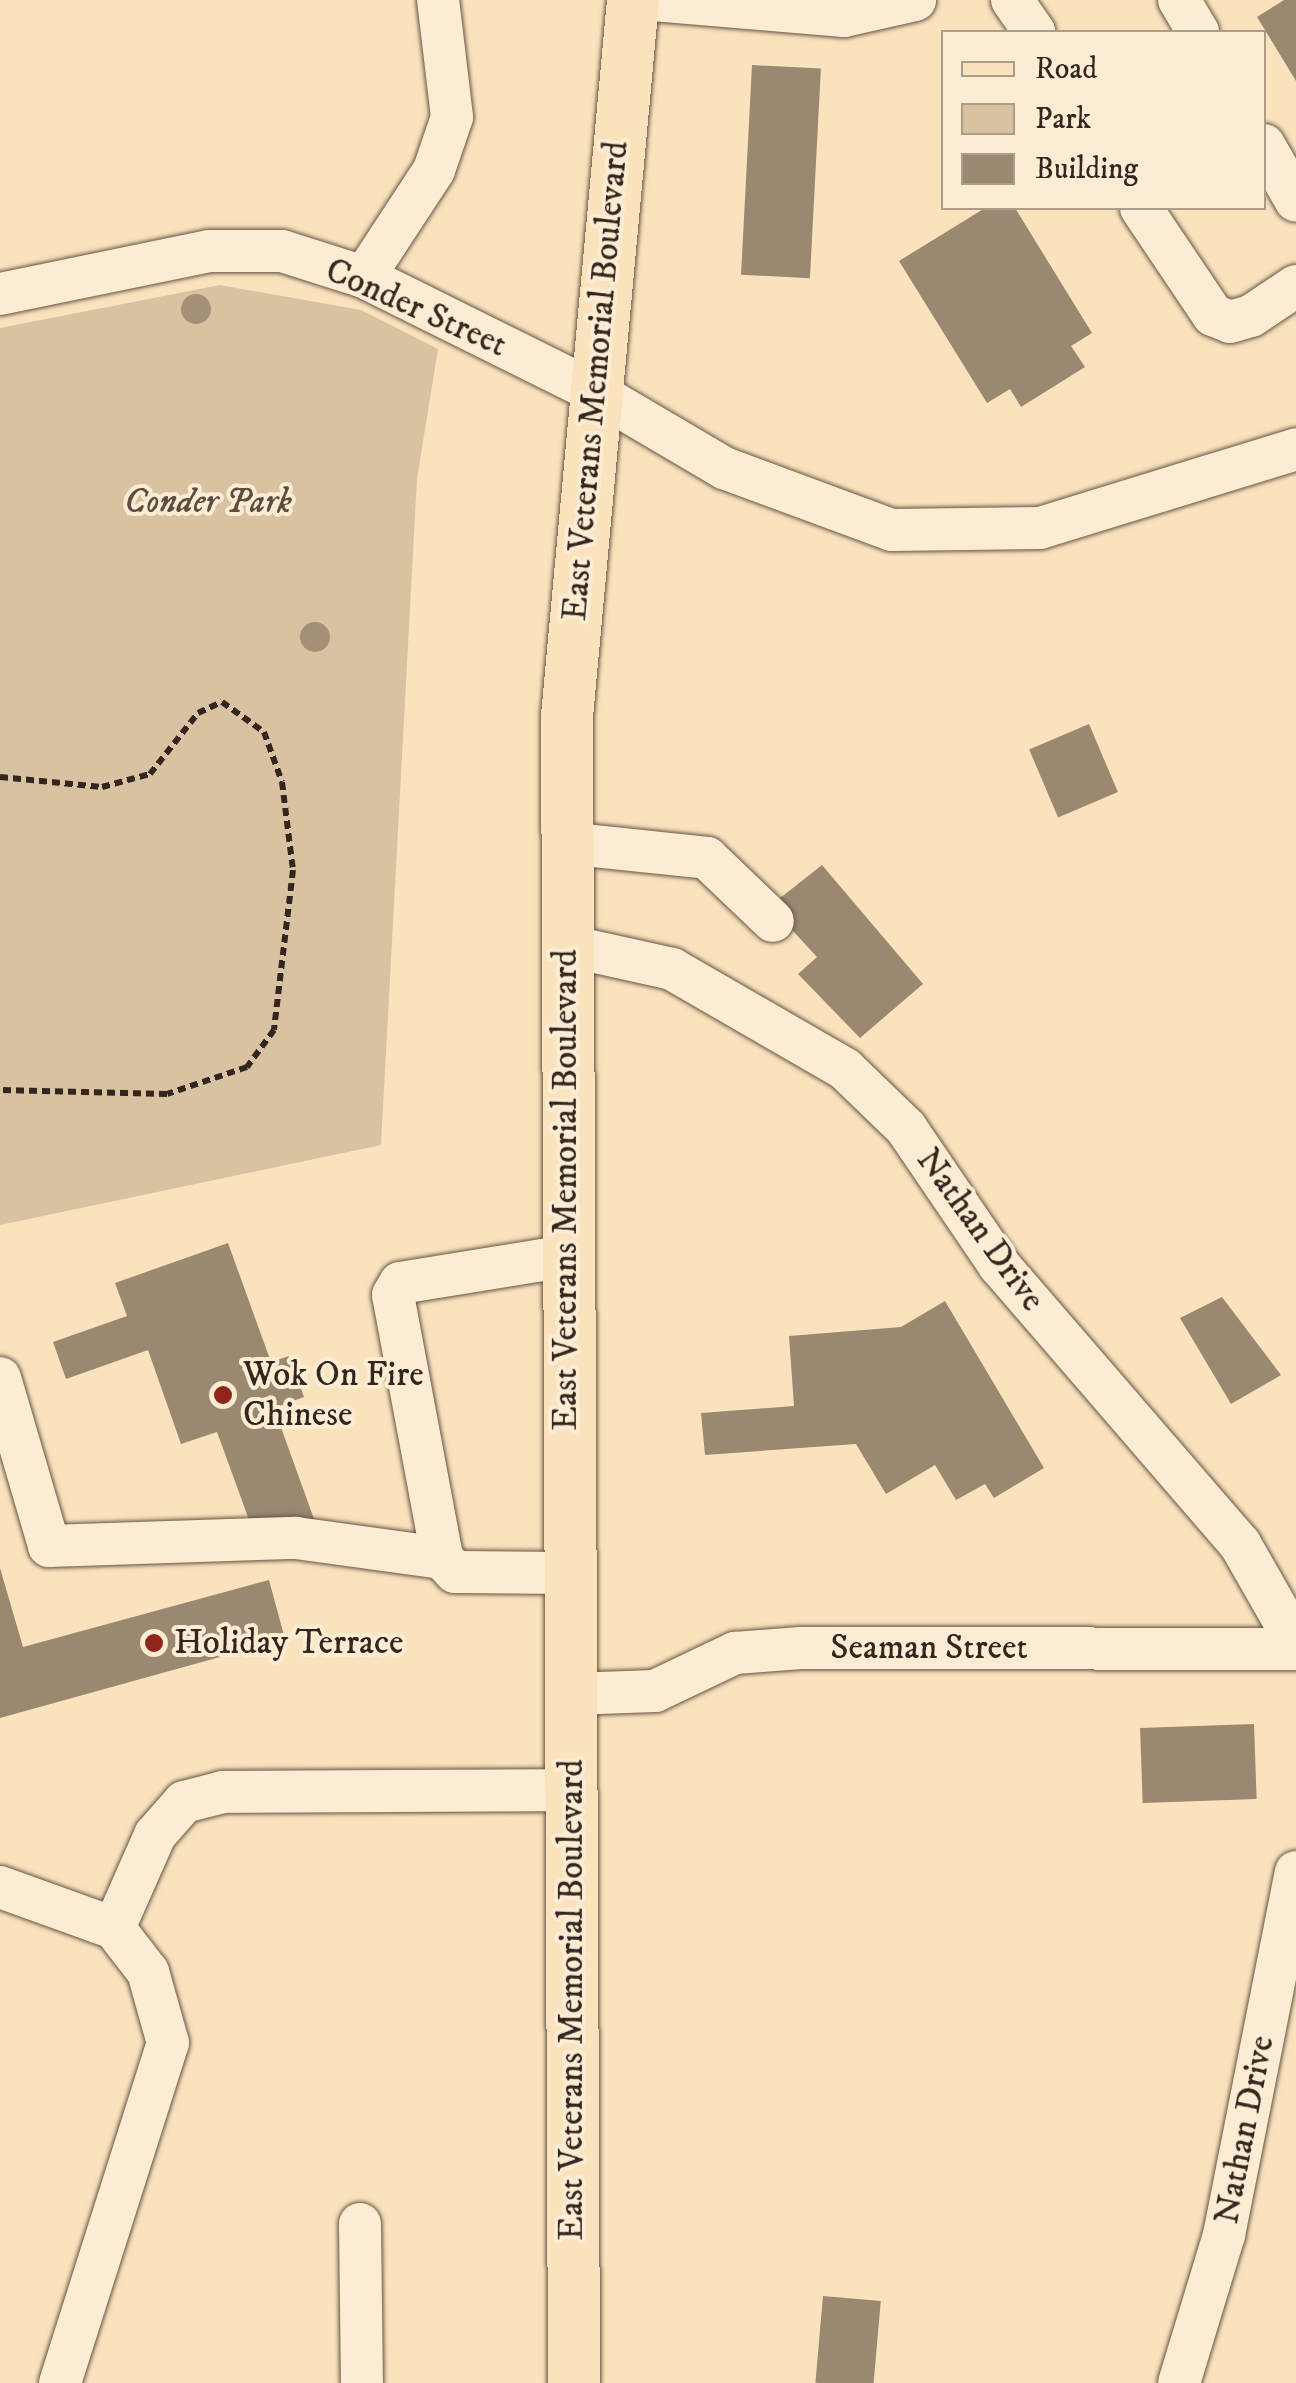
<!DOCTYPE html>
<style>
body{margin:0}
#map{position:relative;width:1296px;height:2383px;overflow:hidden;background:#fae2bc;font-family:"IM FELL DW Pica",serif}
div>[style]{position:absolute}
.green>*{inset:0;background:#d8c2a1}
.building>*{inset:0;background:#9a8870;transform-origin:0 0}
.path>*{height:6px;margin-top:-3px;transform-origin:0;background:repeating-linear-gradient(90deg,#33261e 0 8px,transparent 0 13px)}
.roads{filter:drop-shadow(0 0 2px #655546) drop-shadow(0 0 2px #655546)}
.minor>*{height:42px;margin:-21px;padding:0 21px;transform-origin:21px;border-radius:21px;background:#fcecd3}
.major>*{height:52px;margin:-26px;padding:0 26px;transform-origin:26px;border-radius:26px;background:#fae2bc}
.trees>*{width:30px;height:30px;margin:-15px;border-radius:50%;background:#a39077}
.dots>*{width:28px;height:28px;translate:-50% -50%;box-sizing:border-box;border:5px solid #fcecd3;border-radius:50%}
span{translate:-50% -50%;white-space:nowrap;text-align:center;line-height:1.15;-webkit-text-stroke:8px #fcecd3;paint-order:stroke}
.street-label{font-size:35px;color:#33261e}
.park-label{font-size:35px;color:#5c4d3f;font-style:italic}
.poi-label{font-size:35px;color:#33261e}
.left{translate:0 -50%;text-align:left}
.legend{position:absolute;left:941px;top:30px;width:325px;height:180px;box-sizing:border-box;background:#fcecd3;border:2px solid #ac9d8b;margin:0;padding:12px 18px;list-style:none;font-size:30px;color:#33261e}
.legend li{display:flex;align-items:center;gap:20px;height:50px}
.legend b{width:50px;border:2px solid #ac9d8b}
</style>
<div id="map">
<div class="green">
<div style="clip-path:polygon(220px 285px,361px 310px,438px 349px,417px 479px,381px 1145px,0 1225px,0 328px)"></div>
</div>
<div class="building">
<div style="clip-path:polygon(1284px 0,1296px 0,1296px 81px,1257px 17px)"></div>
<div style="left:752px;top:65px;width:69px;height:210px;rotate:3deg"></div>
<div style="clip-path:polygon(985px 208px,1015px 208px,1092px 333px,1071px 346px,1085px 367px,1021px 407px,1010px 389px,987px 403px,899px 261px)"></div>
<div style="left:1089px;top:724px;width:74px;height:65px;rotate:67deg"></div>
<div style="clip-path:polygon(822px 865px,923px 984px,860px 1038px,798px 974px,817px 957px,770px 906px)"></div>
<div style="clip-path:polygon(228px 1243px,271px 1362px,289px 1356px,304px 1397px,274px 1408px,314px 1519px,256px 1539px,217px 1432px,181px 1444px,148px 1350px,66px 1379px,53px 1342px,127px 1316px,115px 1283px)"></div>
<div style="clip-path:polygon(1222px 1297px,1281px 1375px,1231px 1404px,1180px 1318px)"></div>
<div style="clip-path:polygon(945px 1301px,1044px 1468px,994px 1498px,985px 1484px,956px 1500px,935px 1465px,886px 1494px,856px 1444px,705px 1455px,701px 1413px,794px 1406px,789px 1336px,901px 1327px)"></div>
<div style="clip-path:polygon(0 1568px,23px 1647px,269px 1580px,285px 1639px,0 1718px)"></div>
<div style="left:1254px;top:1724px;width:75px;height:114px;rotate:88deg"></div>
<div style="left:823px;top:2296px;width:58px;height:87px;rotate:5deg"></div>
</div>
<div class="path">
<div style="left:0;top:777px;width:102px;rotate:5.6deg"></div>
<div style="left:102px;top:787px;width:50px;rotate:-15.2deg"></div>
<div style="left:150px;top:774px;width:78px;rotate:-51.8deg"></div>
<div style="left:198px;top:713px;width:26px;rotate:-25deg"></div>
<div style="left:222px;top:702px;width:52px;rotate:35.5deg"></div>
<div style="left:264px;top:732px;width:53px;rotate:70.2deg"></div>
<div style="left:282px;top:782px;width:89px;rotate:82.9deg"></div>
<div style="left:293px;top:870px;width:161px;rotate:96.8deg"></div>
<div style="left:274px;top:1030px;width:46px;rotate:126.1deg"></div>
<div style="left:247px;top:1067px;width:84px;rotate:161.4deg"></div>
<div style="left:167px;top:1094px;width:167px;rotate:-178.6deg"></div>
</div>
<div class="roads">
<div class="minor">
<div style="left:653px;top:0;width:192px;rotate:4.8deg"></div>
<div style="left:844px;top:16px;width:73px;rotate:-12.7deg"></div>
<div style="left:1012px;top:0;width:39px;rotate:55deg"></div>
<div style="left:1179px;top:0;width:37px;rotate:59deg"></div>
<div style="left:1264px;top:145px;width:64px;rotate:60.3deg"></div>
<div style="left:1141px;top:208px;width:129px;rotate:56.1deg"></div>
<div style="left:1213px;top:315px;width:18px;rotate:22deg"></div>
<div style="left:1230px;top:322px;width:22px;rotate:-16deg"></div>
<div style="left:1251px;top:316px;width:54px;rotate:-33.7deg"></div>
<div style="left:364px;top:277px;width:128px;rotate:-56.8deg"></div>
<div style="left:434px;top:170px;width:56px;rotate:-71.2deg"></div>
<div style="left:452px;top:117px;width:118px;rotate:-96.8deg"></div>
<div style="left:0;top:294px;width:213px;rotate:-11.6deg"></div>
<div style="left:209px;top:251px;width:73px"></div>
<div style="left:282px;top:251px;width:86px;rotate:17.6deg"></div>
<div style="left:364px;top:277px;width:252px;rotate:26.4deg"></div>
<div style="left:590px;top:389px;width:156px;rotate:30.5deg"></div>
<div style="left:724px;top:468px;width:179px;rotate:20.3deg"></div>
<div style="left:892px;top:530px;width:148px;rotate:-0.8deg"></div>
<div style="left:1040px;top:528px;width:268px;rotate:-17.1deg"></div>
<div style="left:565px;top:843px;width:143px;rotate:6deg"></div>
<div style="left:707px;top:858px;width:91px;rotate:43.7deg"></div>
<div style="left:564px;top:945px;width:111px;rotate:12.5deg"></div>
<div style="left:672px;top:969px;width:200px;rotate:30deg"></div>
<div style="left:845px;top:1069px;width:85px;rotate:44deg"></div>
<div style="left:906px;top:1128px;width:166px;rotate:55.8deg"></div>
<div style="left:999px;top:1265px;width:369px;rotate:49.2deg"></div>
<div style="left:1240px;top:1544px;width:113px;rotate:60.3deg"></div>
<div style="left:567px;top:1256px;width:169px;rotate:170.8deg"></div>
<div style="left:400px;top:1283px;width:14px;rotate:120deg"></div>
<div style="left:393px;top:1295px;width:268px;rotate:79.4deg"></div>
<div style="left:442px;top:1558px;width:19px;rotate:47deg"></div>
<div style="left:455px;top:1572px;width:115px;rotate:0.5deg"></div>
<div style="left:0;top:1378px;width:175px;rotate:73.7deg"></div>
<div style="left:49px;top:1546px;width:247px;rotate:-1.9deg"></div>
<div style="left:296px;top:1538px;width:147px;rotate:7.8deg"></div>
<div style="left:571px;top:1694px;width:84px;rotate:-2deg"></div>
<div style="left:655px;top:1691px;width:89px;rotate:-25.4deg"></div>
<div style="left:735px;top:1653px;width:66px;rotate:-4.3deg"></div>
<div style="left:801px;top:1648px;width:495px;rotate:0.1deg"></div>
<div style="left:0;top:1887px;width:121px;rotate:19.8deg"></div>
<div style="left:114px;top:1928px;width:102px;rotate:-66.2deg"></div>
<div style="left:155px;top:1835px;width:44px;rotate:-48.7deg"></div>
<div style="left:184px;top:1802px;width:40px;rotate:-14.4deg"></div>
<div style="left:223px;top:1792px;width:348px;rotate:-0.3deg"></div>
<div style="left:360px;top:2224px;width:159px;rotate:89.3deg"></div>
<div style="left:60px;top:2383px;width:357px;rotate:-72.4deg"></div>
<div style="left:168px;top:2043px;width:74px;rotate:-105.7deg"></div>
<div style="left:148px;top:1972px;width:56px;rotate:-127.7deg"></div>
<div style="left:1179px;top:2383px;width:155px;rotate:-73.1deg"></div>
<div style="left:1224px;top:2235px;width:370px;rotate:-78.8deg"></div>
</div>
<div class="major">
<div style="left:574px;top:2383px;width:1667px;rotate:-90.24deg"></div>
<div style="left:567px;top:716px;width:719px;rotate:-84.73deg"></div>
</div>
</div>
<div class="trees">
<div style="left:196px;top:309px"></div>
<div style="left:315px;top:637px"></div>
</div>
<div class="dots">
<div style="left:223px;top:1395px;background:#8f2418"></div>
<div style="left:154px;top:1643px;background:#8f2418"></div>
</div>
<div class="street-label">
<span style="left:416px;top:308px;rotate:24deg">Conder Street</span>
<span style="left:596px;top:381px;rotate:-85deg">East Veterans Memorial Boulevard</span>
<span style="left:566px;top:1190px;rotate:-90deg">East Veterans Memorial Boulevard</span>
<span style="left:980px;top:1230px;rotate:54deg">Nathan Drive</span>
<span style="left:929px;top:1648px">Seaman Street</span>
<span style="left:572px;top:2000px;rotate:-90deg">East Veterans Memorial Boulevard</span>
<span style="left:1245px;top:2130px;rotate:-79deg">Nathan Drive</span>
</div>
<div class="park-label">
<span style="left:208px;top:502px">Conder Park</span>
</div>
<div class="poi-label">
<span class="left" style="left:243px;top:1395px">Wok On Fire<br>Chinese</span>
<span class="left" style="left:174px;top:1643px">Holiday Terrace</span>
</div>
<ul class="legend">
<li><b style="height:12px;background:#fae2bc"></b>Road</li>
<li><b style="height:28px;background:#d8c2a1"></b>Park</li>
<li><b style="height:28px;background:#9a8870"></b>Building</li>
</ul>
</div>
